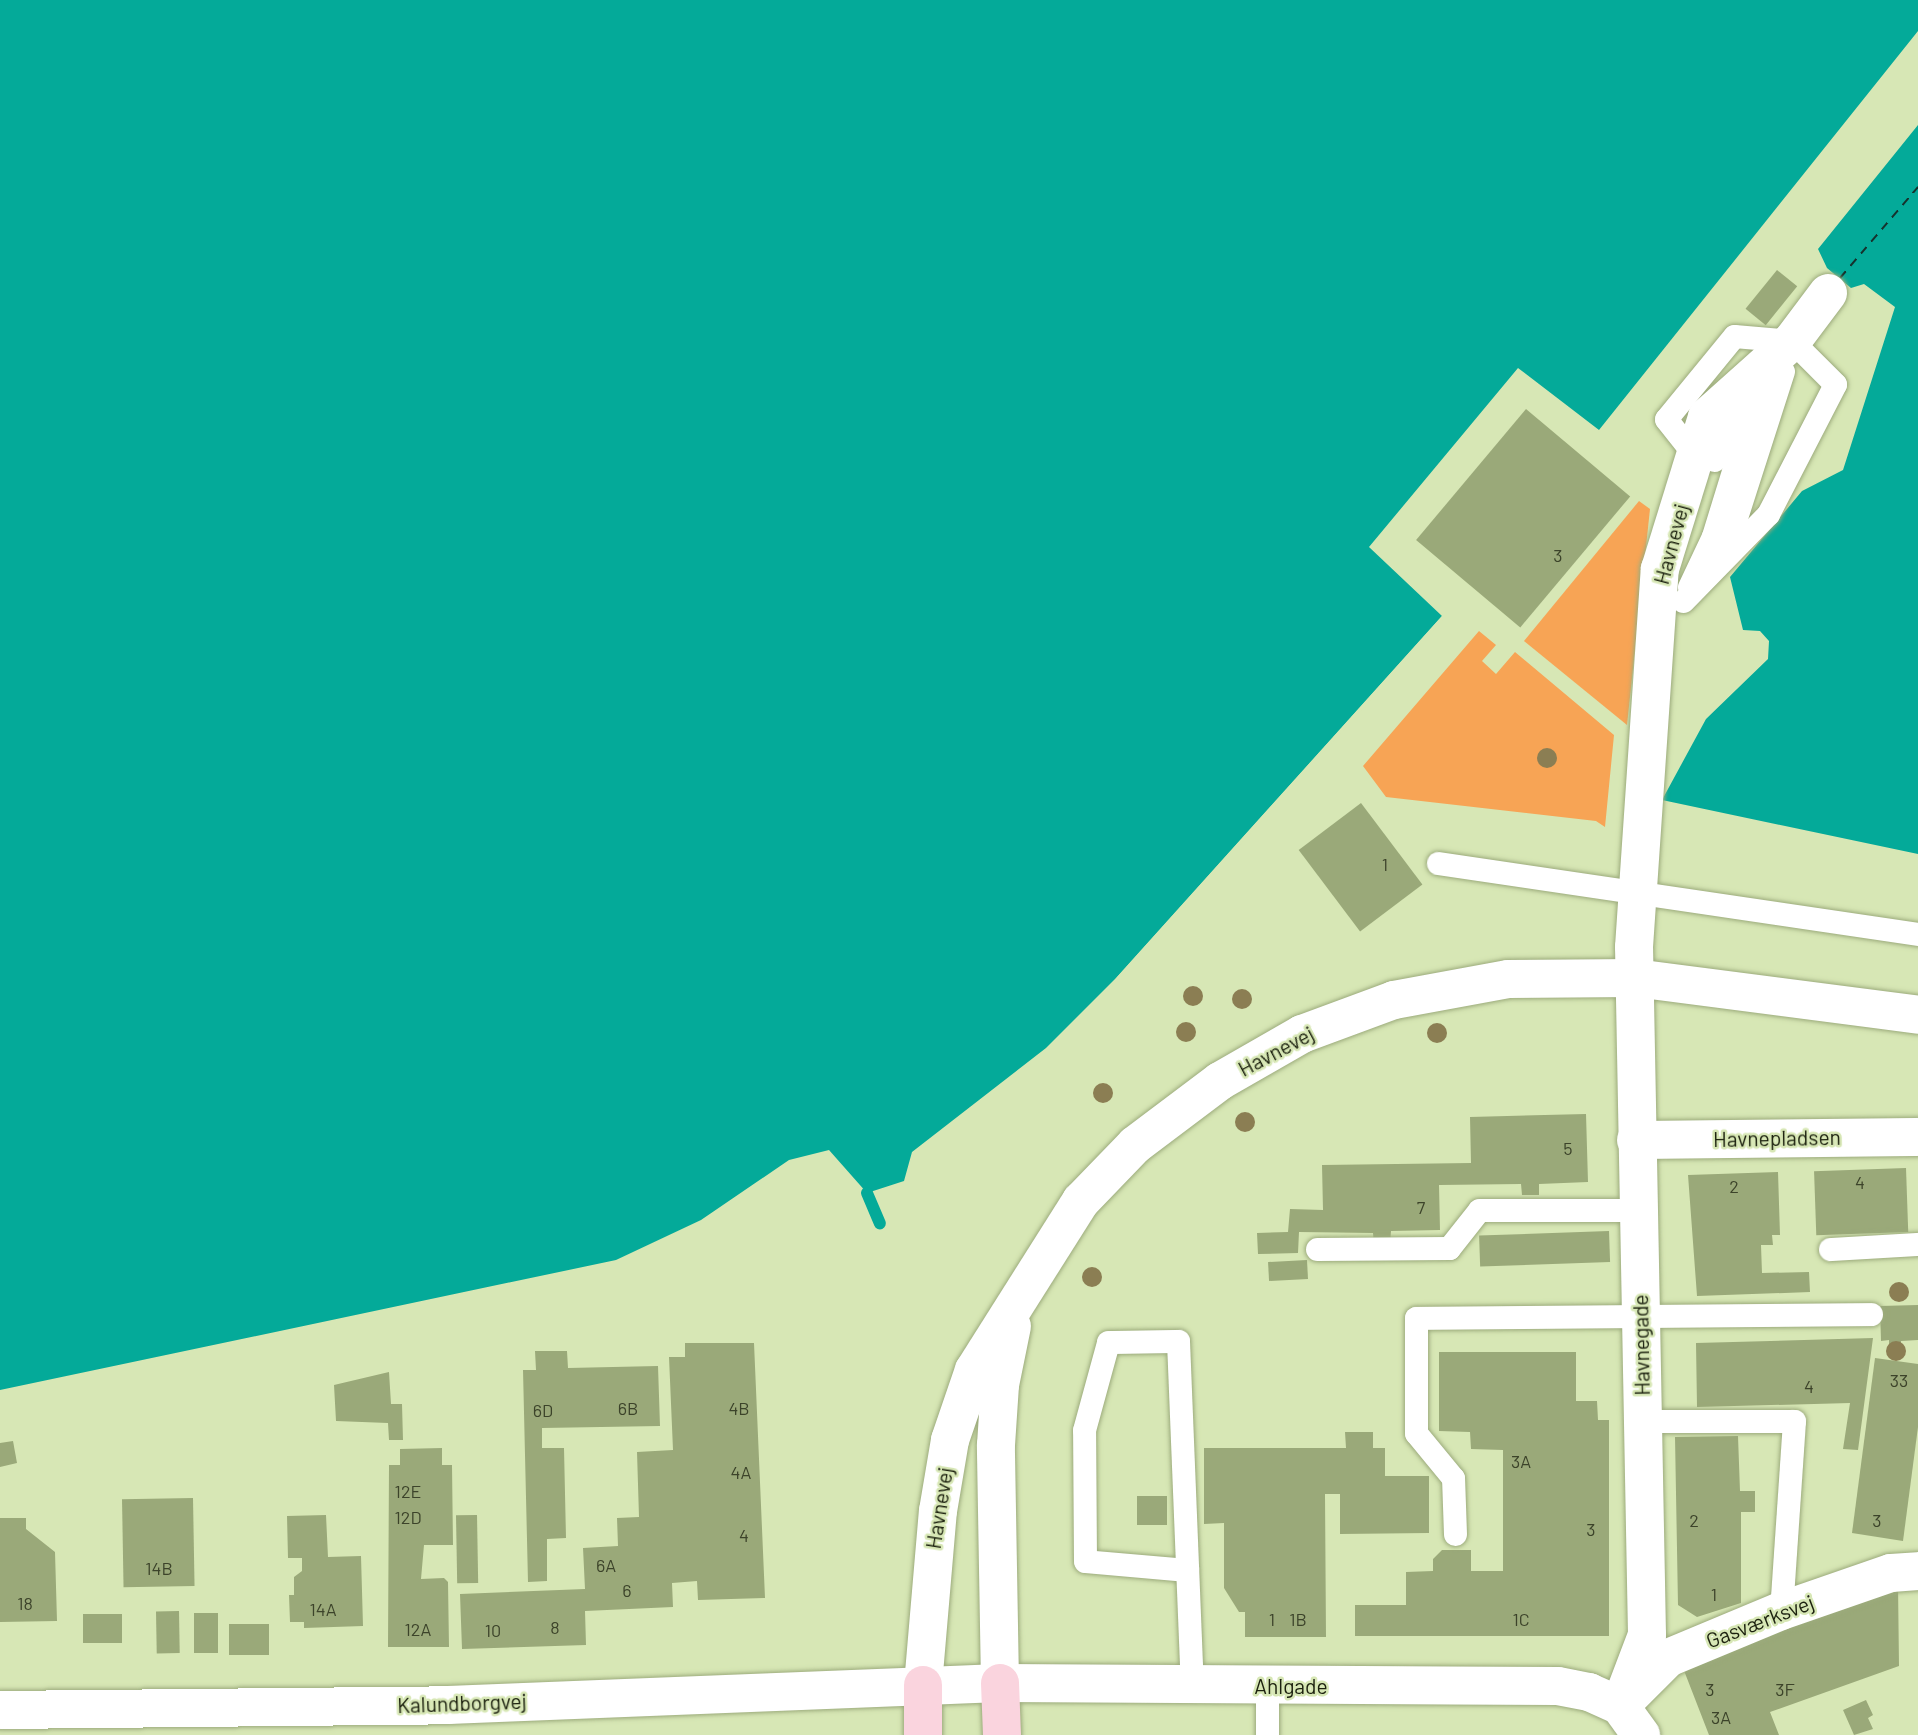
<!DOCTYPE html>
<meta charset="utf-8">
<style>
body{margin:0}
#map{position:relative;width:1918px;height:1735px;overflow:hidden;background:#d7e7b5;font-family:Barlow,sans-serif}
div>[style]{position:absolute}
.green>*{inset:0;background:#f7a455}
.water>*{inset:0;background:#04aa99}
.pier>*{inset:0;background:#d7e7b5}
.stream>*{height:12px;margin:-6px;padding:0 6px;transform-origin:6px;border-radius:6px;background:#04aa99}
.ferry>*{height:2px;margin-top:-1px;transform-origin:0;background:repeating-linear-gradient(90deg,#15322d 0 9px,transparent 0 16px)}
.building>*{inset:0;background:#9aa979;transform-origin:0 0}
.roads{filter:drop-shadow(0 0 2px #9cab7c) drop-shadow(0 0 2px #9cab7c)}
.service>*{height:23px;margin:-11.5px;padding:0 11.5px;transform-origin:11.5px;border-radius:11.5px;background:#fff}
.minor>*{height:38px;margin:-19px;padding:0 19px;transform-origin:19px;border-radius:19px;background:#fff}
.tertiary>*{height:38px;margin:-19px;padding:0 19px;transform-origin:19px;border-radius:19px;background:#fff}
.primary>*{height:38px;margin:-19px;padding:0 19px;transform-origin:19px;border-radius:19px;background:#fad4de}
.trees>*{width:20px;height:20px;margin:-10px;border-radius:50%;background:#8b7e53}
span{translate:-50% -50%;white-space:nowrap;text-align:center;line-height:1.15;-webkit-text-stroke:5px #d7e7b5;paint-order:stroke}
.number-label{font-size:18px;color:#3c432a}
.number-label span{-webkit-text-stroke-width:0}
.street-label{font-size:21px;color:#1c210f}
</style>
<div id="map">
<div class="green">
<div style="clip-path:polygon(1639px 501px,1650px 509px,1627px 725px,1524px 641px)"></div>
<div style="clip-path:polygon(1479px 631px,1496px 645px,1482px 661px,1496px 674px,1515px 652px,1614px 735px,1605px 827px,1596px 821px,1386px 797px,1363px 766px)"></div>
</div>
<div class="water">
<div style="clip-path:polygon(0 0,1918px 0,1918px 31px,1599px 430px,1518px 368px,1369px 547px,1442px 616px,1117px 977px,1046px 1048px,912px 1152px,904px 1181px,867px 1193px,829px 1150px,789px 1160px,701px 1220px,616px 1260px,0 1390px)"></div>
<div style="clip-path:polygon(1918px 125px,1918px 854px,1662px 800px,1706px 719px,1768px 659px,1769px 641px,1760px 631px,1743px 630px,1730px 577px,1802px 491px,1843px 470px,1895px 307px,1864px 284px,1851px 288px,1827px 268px,1818px 249px)"></div>
</div>
<div class="pier">
<div style="clip-path:polygon(1442px 616px,1444px 619px,1102px 998px,1117px 977px)"></div>
</div>
<div class="stream">
<div style="left:867px;top:1193px;width:33px;rotate:67deg"></div>
</div>
<div class="ferry">
<div style="left:1840px;top:278px;width:120px;rotate:-49.4deg"></div>
</div>
<div class="building">
<div style="left:1777px;top:270px;width:26px;height:50px;rotate:39deg"></div>
<div style="left:1526px;top:409px;width:136px;height:171px;rotate:40deg"></div>
<div style="left:1361px;top:803px;width:102px;height:78px;rotate:53deg"></div>
<div style="clip-path:polygon(1586px 1114px,1588px 1182px,1539px 1184px,1539px 1195px,1522px 1195px,1521px 1184px,1439px 1185px,1440px 1230px,1391px 1231px,1390px 1243px,1374px 1244px,1373px 1233px,1299px 1232px,1298px 1253px,1258px 1254px,1257px 1233px,1288px 1232px,1290px 1209px,1323px 1210px,1322px 1165px,1471px 1163px,1470px 1117px)"></div>
<div style="left:1906px;top:1168px;width:64px;height:92px;rotate:88deg"></div>
<div style="clip-path:polygon(1778px 1172px,1780px 1235px,1772px 1235px,1773px 1245px,1761px 1245px,1762px 1273px,1809px 1272px,1810px 1292px,1697px 1296px,1688px 1175px)"></div>
<div style="left:1609px;top:1231px;width:31px;height:130px;rotate:88deg"></div>
<div style="left:1307px;top:1260px;width:19px;height:39px;rotate:87deg"></div>
<div style="clip-path:polygon(1918px 1305px,1918px 1340px,1901px 1341px,1901px 1347px,1889px 1347px,1889px 1340px,1881px 1341px,1880px 1306px)"></div>
<div style="clip-path:polygon(1873px 1338px,1858px 1450px,1843px 1449px,1850px 1403px,1697px 1407px,1696px 1343px)"></div>
<div style="clip-path:polygon(685px 1343px,754px 1343px,765px 1598px,698px 1600px,697px 1581px,672px 1583px,673px 1607px,585px 1611px,586px 1645px,462px 1649px,460px 1594px,585px 1589px,583px 1548px,618px 1546px,617px 1518px,639px 1517px,637px 1452px,673px 1450px,669px 1357px,685px 1357px)"></div>
<div style="clip-path:polygon(535px 1351px,567px 1351px,568px 1368px,658px 1366px,660px 1426px,542px 1428px,542px 1448px,564px 1448px,566px 1538px,547px 1539px,547px 1581px,528px 1582px,523px 1370px,536px 1370px)"></div>
<div style="clip-path:polygon(1439px 1352px,1576px 1352px,1576px 1401px,1597px 1401px,1598px 1420px,1609px 1420px,1609px 1636px,1355px 1636px,1355px 1605px,1406px 1605px,1406px 1572px,1433px 1571px,1433px 1559px,1442px 1550px,1471px 1550px,1471px 1571px,1503px 1571px,1503px 1450px,1471px 1449px,1470px 1432px,1439px 1431px)"></div>
<div style="clip-path:polygon(1875px 1358px,1918px 1364px,1918px 1427px,1903px 1541px,1852px 1533px)"></div>
<div style="clip-path:polygon(389px 1372px,391px 1404px,402px 1404px,403px 1440px,389px 1440px,388px 1423px,336px 1421px,334px 1385px)"></div>
<div style="clip-path:polygon(1345px 1432px,1373px 1432px,1373px 1448px,1385px 1448px,1385px 1476px,1429px 1476px,1429px 1533px,1340px 1534px,1340px 1494px,1325px 1494px,1326px 1637px,1245px 1637px,1245px 1612px,1239px 1612px,1224px 1588px,1224px 1523px,1204px 1524px,1204px 1448px,1346px 1448px)"></div>
<div style="clip-path:polygon(1738px 1436px,1740px 1491px,1755px 1491px,1755px 1512px,1741px 1512px,1741px 1603px,1697px 1617px,1678px 1605px,1675px 1437px)"></div>
<div style="clip-path:polygon(13px 1441px,17px 1463px,0 1467px,0 1443px)"></div>
<div style="clip-path:polygon(442px 1448px,442px 1465px,452px 1465px,453px 1545px,424px 1545px,421px 1579px,444px 1578px,448px 1582px,449px 1647px,388px 1647px,389px 1465px,400px 1465px,400px 1449px)"></div>
<div style="left:1137px;top:1496px;width:30px;height:29px"></div>
<div style="left:193px;top:1498px;width:88px;height:71px;rotate:89deg"></div>
<div style="clip-path:polygon(326px 1515px,328px 1557px,361px 1556px,363px 1626px,304px 1628px,304px 1622px,290px 1622px,289px 1595px,294px 1595px,294px 1577px,302px 1571px,302px 1558px,288px 1558px,287px 1516px)"></div>
<div style="left:477px;top:1515px;width:68px;height:21px;rotate:89deg"></div>
<div style="clip-path:polygon(0 1518px,26px 1518px,26px 1529px,55px 1552px,57px 1621px,0 1622px)"></div>
<div style="clip-path:polygon(1898px 1584px,1899px 1666px,1770px 1712px,1779px 1735px,1709px 1735px,1683px 1668px)"></div>
<div style="left:179px;top:1611px;width:42px;height:23px;rotate:89deg"></div>
<div style="left:194px;top:1613px;width:24px;height:40px"></div>
<div style="left:122px;top:1614px;width:29px;height:39px;rotate:90deg"></div>
<div style="left:229px;top:1624px;width:40px;height:31px"></div>
<div style="clip-path:polygon(1866px 1700px,1873px 1715px,1868px 1718px,1873px 1729px,1854px 1735px,1843px 1710px)"></div>
</div>
<div class="roads">
<div class="service">
<div style="left:1714px;top:460px;width:30px;rotate:-75deg"></div>
<div style="left:1722px;top:431px;width:45px;rotate:-47.7deg"></div>
<div style="left:1724px;top:555px;width:193px;rotate:-72.2deg"></div>
<div style="left:1689px;top:587px;width:56px;rotate:-64.8deg"></div>
<div style="left:1713px;top:536px;width:139px;rotate:-72.9deg"></div>
<div style="left:1754px;top:403px;width:36px;rotate:-58deg"></div>
<div style="left:1683px;top:601px;width:122px;rotate:-45.7deg"></div>
<div style="left:1768px;top:514px;width:146px;rotate:-62.7deg"></div>
<div style="left:1835px;top:384px;width:61px;rotate:-135deg"></div>
<div style="left:1792px;top:341px;width:58px;rotate:-175.1deg"></div>
<div style="left:1734px;top:336px;width:107px;rotate:129.3deg"></div>
<div style="left:1666px;top:419px;width:48px;rotate:51.7deg"></div>
<div style="left:1438px;top:863px;width:485px;rotate:8.4deg"></div>
<div style="left:1317px;top:1249px;width:132px;rotate:-0.4deg"></div>
<div style="left:1449px;top:1248px;width:48px;rotate:-51.7deg"></div>
<div style="left:1479px;top:1210px;width:159px"></div>
<div style="left:1830px;top:1249px;width:88px;rotate:-3.3deg"></div>
<div style="left:1642px;top:1421px;width:152px"></div>
<div style="left:1794px;top:1421px;width:190px;rotate:93.9deg"></div>
<div style="left:1455px;top:1534px;width:56px;rotate:-92deg"></div>
<div style="left:1453px;top:1478px;width:58px;rotate:-129.4deg"></div>
<div style="left:1416px;top:1433px;width:115px;rotate:-90deg"></div>
<div style="left:1416px;top:1318px;width:455px;rotate:-0.5deg"></div>
<div style="left:1187px;top:1570px;width:102px;rotate:-175deg"></div>
<div style="left:1085px;top:1561px;width:131px;rotate:-90.4deg"></div>
<div style="left:1084px;top:1430px;width:91px;rotate:-74.7deg"></div>
<div style="left:1108px;top:1342px;width:70px;rotate:-0.8deg"></div>
<div style="left:1178px;top:1341px;width:344px;rotate:87.7deg"></div>
<div style="left:1267px;top:1686px;width:49px;rotate:90deg"></div>
</div>
<div class="minor">
<div style="left:1636px;top:1140px;width:282px;rotate:-0.6deg"></div>
<div style="left:1631px;top:1695px;width:52px;rotate:-45deg"></div>
<div style="left:1668px;top:1658px;width:122px;rotate:-22.6deg"></div>
<div style="left:1781px;top:1611px;width:116px;rotate:-19.1deg"></div>
<div style="left:1891px;top:1573px;width:27px;rotate:-4deg"></div>
<div style="left:1620px;top:1706px;width:76px;rotate:-69.2deg"></div>
<div style="left:1647px;top:1635px;width:688px;rotate:-91.08deg"></div>
<div style="left:1634px;top:947px;width:379px;rotate:-86.1deg"></div>
<div style="left:1660px;top:569px;width:159px;rotate:-72.8deg"></div>
<div style="left:1707px;top:417px;width:114px;rotate:-41.8deg"></div>
<div style="left:1792px;top:341px;width:60px;rotate:-53.1deg"></div>
</div>
<div class="tertiary">
<div style="left:1000px;top:1683px;width:238px;rotate:-91deg"></div>
<div style="left:996px;top:1445px;width:60px;rotate:-86.2deg"></div>
<div style="left:1000px;top:1385px;width:60px;rotate:-78.5deg"></div>
<div style="left:923px;top:1685px;width:175px;rotate:-85.1deg"></div>
<div style="left:938px;top:1511px;width:72px;rotate:-80.4deg"></div>
<div style="left:950px;top:1440px;width:74px;rotate:-71.1deg"></div>
<div style="left:974px;top:1370px;width:200px;rotate:-57.7deg"></div>
<div style="left:1081px;top:1201px;width:78px;rotate:-46deg"></div>
<div style="left:1135px;top:1145px;width:106px;rotate:-37deg"></div>
<div style="left:1220px;top:1081px;width:95px;rotate:-29.8deg"></div>
<div style="left:1302px;top:1034px;width:98px;rotate:-20.3deg"></div>
<div style="left:1394px;top:1000px;width:116px;rotate:-10.4deg"></div>
<div style="left:1508px;top:979px;width:127px;rotate:-0.5deg"></div>
<div style="left:1635px;top:978px;width:285px;rotate:7.4deg"></div>
<div style="left:0;top:1710px;width:448px;rotate:-0.6deg"></div>
<div style="left:448px;top:1705px;width:552px;rotate:-2.28deg"></div>
<div style="left:1000px;top:1683px;width:558px;rotate:0.31deg"></div>
<div style="left:1558px;top:1686px;width:32px;rotate:11deg"></div>
<div style="left:1589px;top:1692px;width:34px;rotate:24deg"></div>
<div style="left:1620px;top:1706px;width:36px;rotate:54deg"></div>
</div>
<div class="primary">
<div style="left:1000px;top:1683px;width:52px;rotate:87.8deg"></div>
<div style="left:923px;top:1685px;width:50px;rotate:90deg"></div>
</div>
</div>
<div class="trees">
<div style="left:1547px;top:758px"></div>
<div style="left:1193px;top:996px"></div>
<div style="left:1242px;top:999px"></div>
<div style="left:1186px;top:1032px"></div>
<div style="left:1437px;top:1033px"></div>
<div style="left:1103px;top:1093px"></div>
<div style="left:1245px;top:1122px"></div>
<div style="left:1092px;top:1277px"></div>
<div style="left:1899px;top:1292px"></div>
<div style="left:1896px;top:1351px"></div>
</div>
<div class="number-label">
<span style="left:1558px;top:555px">3</span>
<span style="left:1385px;top:864px">1</span>
<span style="left:1568px;top:1148px">5</span>
<span style="left:1860px;top:1182px">4</span>
<span style="left:1734px;top:1186px">2</span>
<span style="left:1421px;top:1207px">7</span>
<span style="left:1899px;top:1380px">33</span>
<span style="left:1809px;top:1386px">4</span>
<span style="left:628px;top:1408px">6B</span>
<span style="left:739px;top:1408px">4B</span>
<span style="left:543px;top:1410px">6D</span>
<span style="left:1521px;top:1461px">3A</span>
<span style="left:741px;top:1472px">4A</span>
<span style="left:408px;top:1491px">12E</span>
<span style="left:408px;top:1517px">12D</span>
<span style="left:1694px;top:1520px">2</span>
<span style="left:1877px;top:1520px">3</span>
<span style="left:1591px;top:1529px">3</span>
<span style="left:744px;top:1535px">4</span>
<span style="left:606px;top:1565px">6A</span>
<span style="left:159px;top:1568px">14B</span>
<span style="left:627px;top:1590px">6</span>
<span style="left:1714px;top:1594px">1</span>
<span style="left:25px;top:1603px">18</span>
<span style="left:323px;top:1609px">14A</span>
<span style="left:1272px;top:1619px">1</span>
<span style="left:1298px;top:1619px">1B</span>
<span style="left:1521px;top:1619px">1C</span>
<span style="left:555px;top:1627px">8</span>
<span style="left:418px;top:1629px">12A</span>
<span style="left:493px;top:1630px">10</span>
<span style="left:1710px;top:1689px">3</span>
<span style="left:1785px;top:1689px">3F</span>
<span style="left:1721px;top:1717px">3A</span>
</div>
<div class="street-label">
<span style="left:1671px;top:544px;rotate:-75deg">Havnevej</span>
<span style="left:1276px;top:1051px;rotate:-28deg">Havnevej</span>
<span style="left:1777px;top:1138px;rotate:-1deg">Havnepladsen</span>
<span style="left:1641px;top:1345px;rotate:-91deg">Havnegade</span>
<span style="left:939px;top:1508px;rotate:-81deg">Havnevej</span>
<span style="left:1760px;top:1621px;rotate:-21deg">Gasværksvej</span>
<span style="left:1291px;top:1686px">Ahlgade</span>
<span style="left:462px;top:1703px;rotate:-2deg">Kalundborgvej</span>
</div>
</div>
